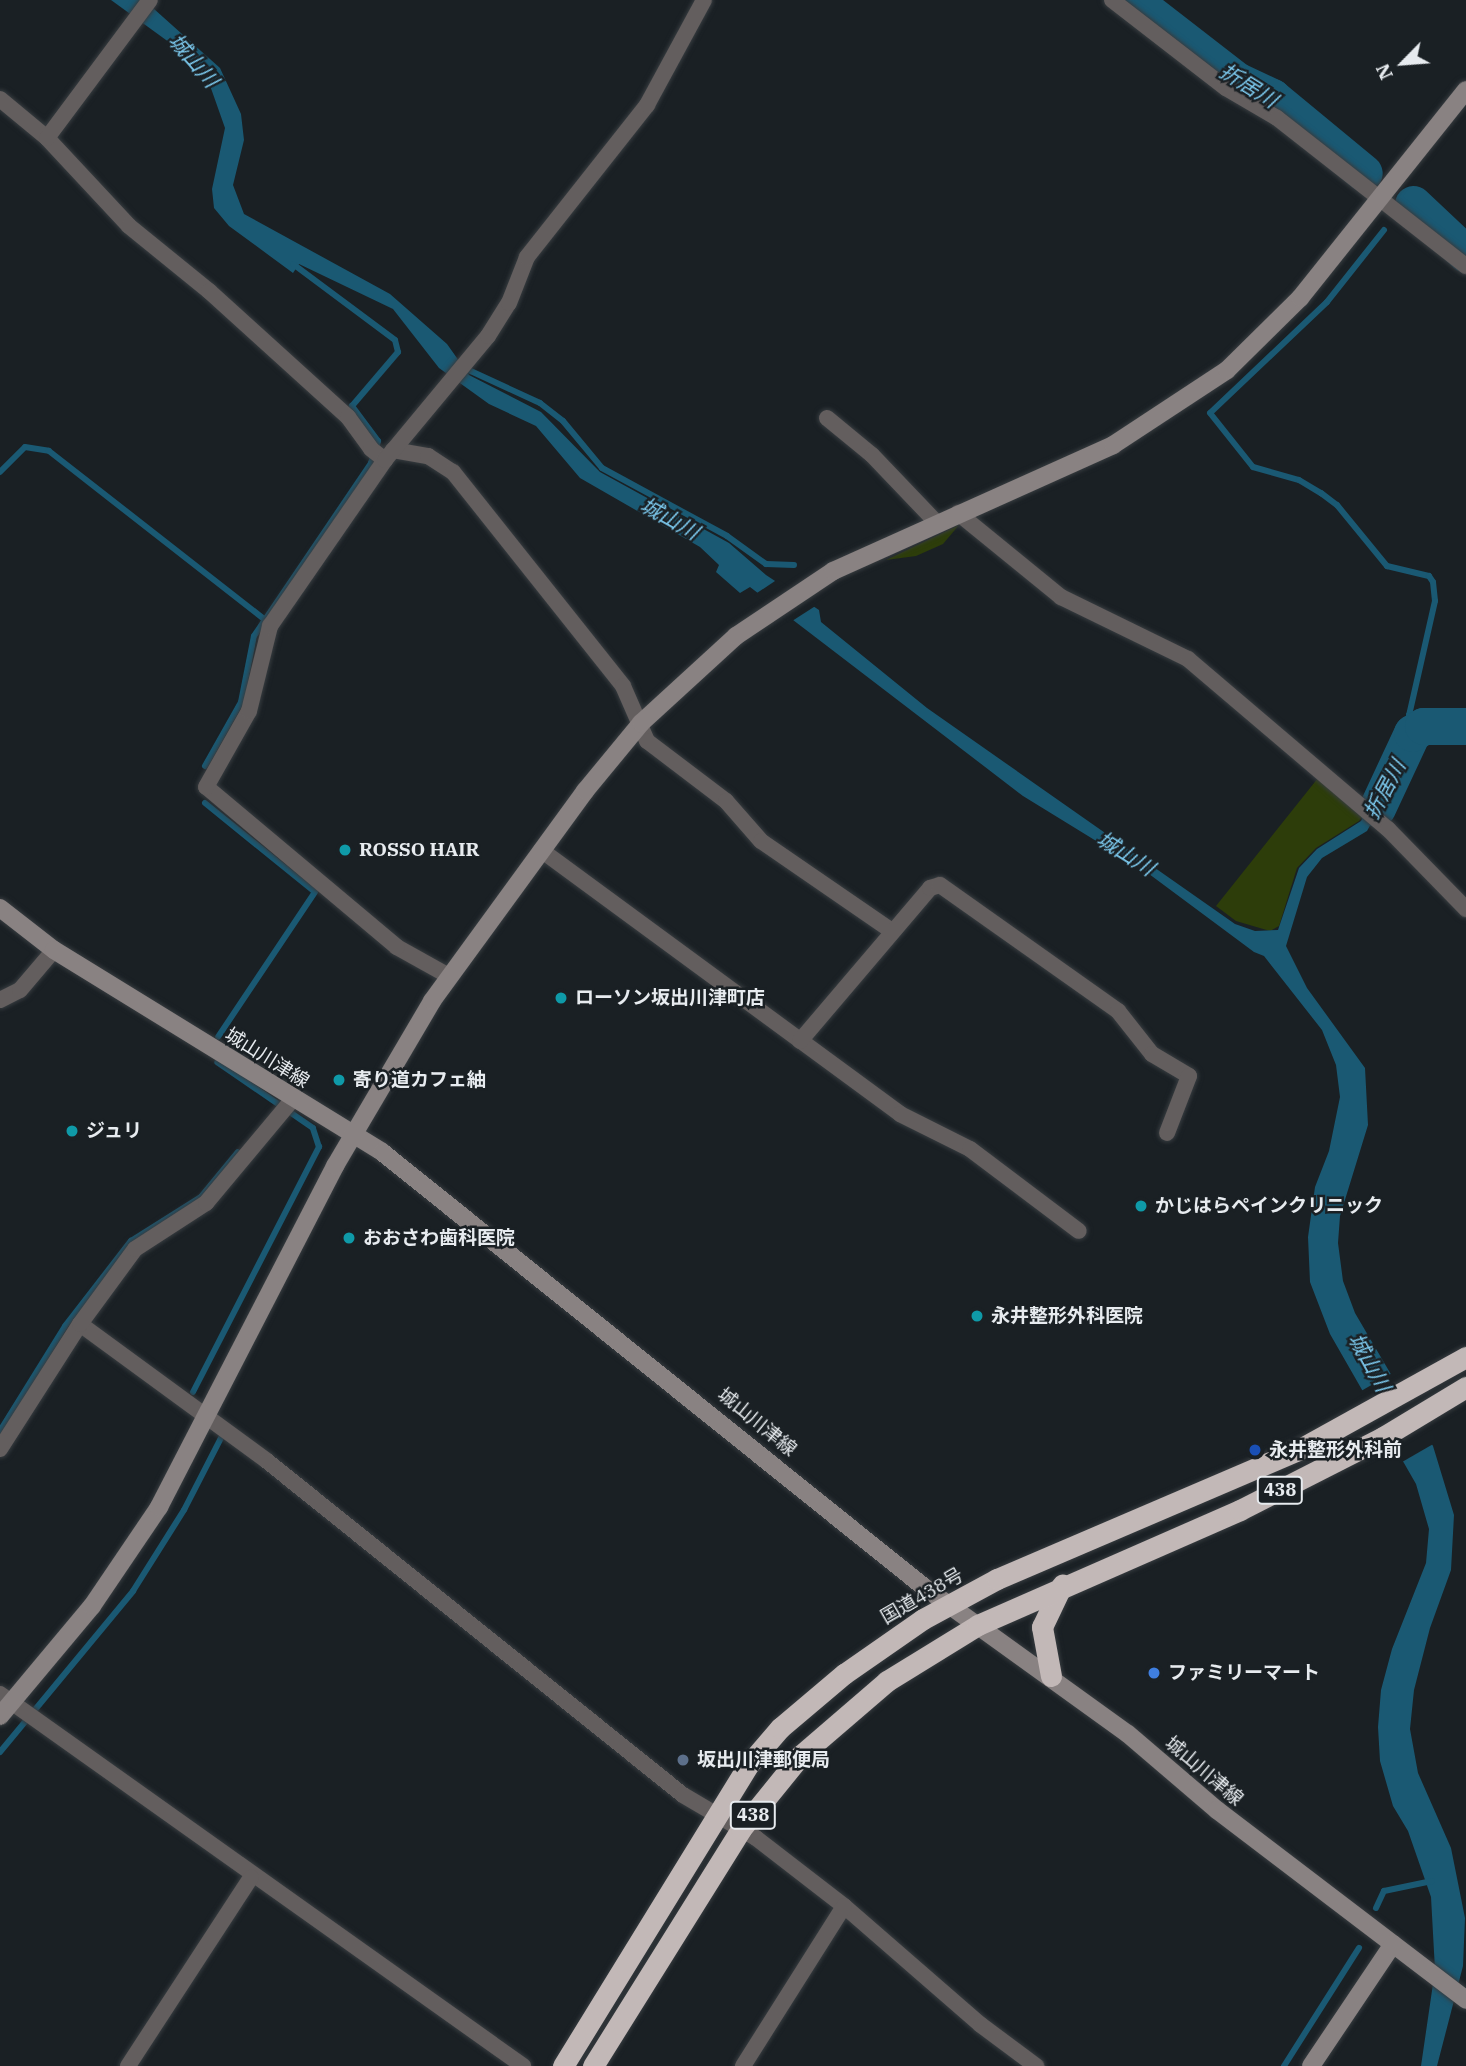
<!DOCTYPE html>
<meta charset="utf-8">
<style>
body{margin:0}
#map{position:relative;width:1466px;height:2066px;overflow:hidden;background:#1a2024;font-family:"IBM Plex Serif","Noto Sans JP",serif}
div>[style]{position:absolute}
.green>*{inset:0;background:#2d3d0a}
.water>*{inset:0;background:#1a5973}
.pier>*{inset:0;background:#1a2024;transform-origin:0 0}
.stream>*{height:6px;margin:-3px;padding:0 3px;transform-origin:3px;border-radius:3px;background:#1a5973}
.river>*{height:37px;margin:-18.5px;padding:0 18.5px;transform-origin:18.5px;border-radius:18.5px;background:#1a5973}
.roads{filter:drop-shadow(0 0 2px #373c40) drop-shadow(0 0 2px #373c40)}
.street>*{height:16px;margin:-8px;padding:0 8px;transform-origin:8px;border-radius:8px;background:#635e5e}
.secondary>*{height:18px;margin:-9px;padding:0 9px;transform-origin:9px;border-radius:9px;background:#898282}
.highway>*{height:21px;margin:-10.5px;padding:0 10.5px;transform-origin:10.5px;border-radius:10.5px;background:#c2b8b7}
.dots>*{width:19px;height:19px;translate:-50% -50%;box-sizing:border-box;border:4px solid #1a2024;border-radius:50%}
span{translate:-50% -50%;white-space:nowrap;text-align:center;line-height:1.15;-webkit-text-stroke:5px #1a2024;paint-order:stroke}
.shield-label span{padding:2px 5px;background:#1a2024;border:2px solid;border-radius:5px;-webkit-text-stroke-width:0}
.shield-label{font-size:18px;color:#e7ebef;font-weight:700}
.poi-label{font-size:19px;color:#e7ebef;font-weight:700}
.left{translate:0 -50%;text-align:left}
.street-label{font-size:19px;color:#e7ebef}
.water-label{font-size:21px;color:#7dcbf0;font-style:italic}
.north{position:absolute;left:1368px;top:28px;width:70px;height:70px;-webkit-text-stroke:5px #1a2024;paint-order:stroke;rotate:245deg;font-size:19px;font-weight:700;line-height:28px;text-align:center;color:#e7ebef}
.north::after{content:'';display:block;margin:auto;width:24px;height:32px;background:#e7ebef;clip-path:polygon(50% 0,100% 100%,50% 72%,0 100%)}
</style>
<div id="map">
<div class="green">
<div style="clip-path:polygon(959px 525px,943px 544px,916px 556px,886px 560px)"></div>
<div style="clip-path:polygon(1318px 778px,1363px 815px,1359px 821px,1316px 848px,1297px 868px,1279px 926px,1270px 931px,1236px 921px,1216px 906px)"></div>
</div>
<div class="water">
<div style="clip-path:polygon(111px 0,144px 0,220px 68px,241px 114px,244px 140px,233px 185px,244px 214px,390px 294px,447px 344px,469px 375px,541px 412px,600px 472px,729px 543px,766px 575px,819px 610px,821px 622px,927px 708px,1235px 924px,1255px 931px,1278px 930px,1299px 868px,1317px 849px,1361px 821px,1394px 763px,1398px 765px,1401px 770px,1367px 831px,1322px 858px,1307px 877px,1286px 946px,1307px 988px,1365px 1068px,1368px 1125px,1340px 1216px,1338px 1243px,1343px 1281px,1355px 1313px,1433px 1446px,1454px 1515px,1451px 1570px,1430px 1628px,1414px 1690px,1410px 1729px,1418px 1773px,1451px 1848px,1465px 1918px,1463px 1966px,1437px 2066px,1421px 2066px,1435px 1970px,1431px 1897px,1408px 1831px,1393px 1806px,1380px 1761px,1378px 1727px,1381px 1690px,1392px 1649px,1426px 1563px,1429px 1529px,1416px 1484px,1330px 1334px,1310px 1282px,1308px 1237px,1315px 1187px,1329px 1151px,1340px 1097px,1336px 1065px,1322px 1030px,1264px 956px,1254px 952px,1145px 871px,1023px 796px,750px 587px,740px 593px,716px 572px,719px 565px,700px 547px,580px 478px,536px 426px,489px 404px,439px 368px,393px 309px,299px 264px,293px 273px,229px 226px,214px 208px,212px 189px,225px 128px,207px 77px,177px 48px)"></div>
</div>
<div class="pier">
<div style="clip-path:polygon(778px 579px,817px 605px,789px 623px,754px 595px)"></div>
<div style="left:1394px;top:1372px;width:82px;height:40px;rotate:60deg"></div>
</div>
<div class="stream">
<div style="left:1384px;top:230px;width:92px;rotate:128.4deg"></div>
<div style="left:1327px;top:302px;width:161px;rotate:136.5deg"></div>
<div style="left:1210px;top:413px;width:69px;rotate:51.5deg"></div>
<div style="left:1253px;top:467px;width:48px;rotate:15.8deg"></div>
<div style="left:1299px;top:480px;width:26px;rotate:31deg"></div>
<div style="left:1321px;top:493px;width:20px;rotate:37deg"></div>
<div style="left:1337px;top:505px;width:79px;rotate:50.7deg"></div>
<div style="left:1387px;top:566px;width:43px;rotate:13.4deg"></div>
<div style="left:1429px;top:576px;width:7px;rotate:56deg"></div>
<div style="left:1433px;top:582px;width:19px;rotate:84deg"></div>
<div style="left:1435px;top:601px;width:117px;rotate:102.8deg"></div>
<div style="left:1409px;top:715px;width:18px;rotate:81deg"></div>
<div style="left:462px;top:367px;width:86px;rotate:24.8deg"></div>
<div style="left:540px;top:403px;width:29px;rotate:38deg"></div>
<div style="left:563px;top:421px;width:61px;rotate:50.3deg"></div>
<div style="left:602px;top:468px;width:142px;rotate:28.5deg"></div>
<div style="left:727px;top:536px;width:48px;rotate:35.7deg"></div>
<div style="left:766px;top:564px;width:28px;rotate:2deg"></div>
<div style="left:0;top:472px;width:35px;rotate:-45deg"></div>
<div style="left:25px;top:447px;width:24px;rotate:9deg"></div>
<div style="left:49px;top:451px;width:273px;rotate:38deg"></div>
<div style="left:205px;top:766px;width:73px;rotate:-60.6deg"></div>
<div style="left:241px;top:702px;width:67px;rotate:-78.9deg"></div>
<div style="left:254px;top:636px;width:209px;rotate:-55.9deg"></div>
<div style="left:371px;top:463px;width:23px;rotate:-72deg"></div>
<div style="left:378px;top:441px;width:44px;rotate:-126.6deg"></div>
<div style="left:352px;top:406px;width:71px;rotate:-49.6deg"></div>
<div style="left:398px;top:352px;width:12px;rotate:-104deg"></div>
<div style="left:395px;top:340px;width:127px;rotate:-143.3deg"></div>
<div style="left:205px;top:803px;width:141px;rotate:39deg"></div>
<div style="left:315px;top:892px;width:174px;rotate:123.8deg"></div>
<div style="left:193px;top:1392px;width:276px;rotate:-62.8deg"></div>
<div style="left:319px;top:1147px;width:20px;rotate:-108deg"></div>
<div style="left:313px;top:1128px;width:116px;rotate:-145.5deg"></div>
<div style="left:0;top:1431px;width:123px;rotate:-58.2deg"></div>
<div style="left:65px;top:1326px;width:108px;rotate:-52.2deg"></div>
<div style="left:131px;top:1241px;width:83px;rotate:-32.2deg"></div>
<div style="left:201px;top:1197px;width:58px;rotate:-50.6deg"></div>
<div style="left:0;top:1752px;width:209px;rotate:-50.4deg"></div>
<div style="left:133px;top:1591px;width:96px;rotate:-57.8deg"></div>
<div style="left:184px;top:1510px;width:83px;rotate:-62.8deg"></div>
<div style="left:1376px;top:1908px;width:19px;rotate:-65deg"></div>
<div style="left:1384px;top:1891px;width:49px;rotate:-11.8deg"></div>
<div style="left:1284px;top:2066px;width:140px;rotate:-57.6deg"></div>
</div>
<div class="river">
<div style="left:1133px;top:0;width:130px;rotate:37.8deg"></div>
<div style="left:1236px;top:80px;width:40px;rotate:25deg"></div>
<div style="left:1272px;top:97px;width:119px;rotate:39.6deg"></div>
<div style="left:1413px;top:204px;width:73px;rotate:43.3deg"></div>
<div style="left:1377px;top:808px;width:83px;rotate:-65deg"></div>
<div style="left:1412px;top:733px;width:13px;rotate:-32deg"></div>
<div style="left:1423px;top:726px;width:43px"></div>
</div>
<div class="roads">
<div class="street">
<div style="left:1112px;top:0;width:144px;rotate:37.7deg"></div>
<div style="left:1226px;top:88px;width:59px;rotate:30.5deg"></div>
<div style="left:1277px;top:118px;width:240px;rotate:38.1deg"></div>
<div style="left:0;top:99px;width:61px;rotate:39.7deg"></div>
<div style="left:47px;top:138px;width:120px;rotate:47deg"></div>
<div style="left:129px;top:226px;width:103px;rotate:39.1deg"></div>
<div style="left:209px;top:291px;width:188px;rotate:42.2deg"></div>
<div style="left:348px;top:417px;width:39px;rotate:54deg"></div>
<div style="left:371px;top:449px;width:18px;rotate:38deg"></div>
<div style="left:47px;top:138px;width:172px;rotate:-53.3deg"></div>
<div style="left:827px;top:418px;width:58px;rotate:39.4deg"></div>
<div style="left:872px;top:455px;width:94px;rotate:46.3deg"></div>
<div style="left:393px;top:450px;width:36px;rotate:10deg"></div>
<div style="left:428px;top:456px;width:30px;rotate:33deg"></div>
<div style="left:453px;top:472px;width:273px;rotate:51.5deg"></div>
<div style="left:623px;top:686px;width:60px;rotate:66.4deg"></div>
<div style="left:647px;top:741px;width:99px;rotate:37.2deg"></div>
<div style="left:726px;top:801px;width:53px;rotate:48.8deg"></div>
<div style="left:761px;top:841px;width:159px;rotate:34.5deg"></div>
<div style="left:958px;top:513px;width:133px;rotate:39.2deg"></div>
<div style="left:1061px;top:597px;width:141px;rotate:26deg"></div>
<div style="left:1188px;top:659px;width:262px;rotate:40.4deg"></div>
<div style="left:1388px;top:829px;width:112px;rotate:45.7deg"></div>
<div style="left:541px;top:850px;width:446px;rotate:36.3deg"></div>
<div style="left:900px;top:1114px;width:78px;rotate:26.6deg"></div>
<div style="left:970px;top:1149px;width:136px;rotate:37deg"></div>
<div style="left:449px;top:976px;width:60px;rotate:-150.9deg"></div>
<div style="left:397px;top:947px;width:249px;rotate:-140deg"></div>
<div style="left:206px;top:787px;width:87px;rotate:-60.5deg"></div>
<div style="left:249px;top:711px;width:88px;rotate:-76.1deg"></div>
<div style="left:270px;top:626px;width:202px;rotate:-55.3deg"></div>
<div style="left:385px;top:460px;width:161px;rotate:-50.3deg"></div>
<div style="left:488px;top:336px;width:39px;rotate:-58deg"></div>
<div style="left:509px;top:303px;width:49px;rotate:-68.6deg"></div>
<div style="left:527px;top:257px;width:194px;rotate:-51.7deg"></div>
<div style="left:647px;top:105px;width:119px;rotate:-61.5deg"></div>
<div style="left:0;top:1000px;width:22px;rotate:-27deg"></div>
<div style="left:20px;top:990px;width:52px;rotate:-49.6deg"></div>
<div style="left:800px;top:1041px;width:201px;rotate:-49.6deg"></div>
<div style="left:930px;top:888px;width:10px;rotate:-17deg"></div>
<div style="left:940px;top:885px;width:218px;rotate:35.3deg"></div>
<div style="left:1118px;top:1011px;width:55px;rotate:51.7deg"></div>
<div style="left:1152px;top:1054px;width:43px;rotate:30.7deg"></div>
<div style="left:1189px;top:1076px;width:61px;rotate:111.1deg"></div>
<div style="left:80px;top:1324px;width:232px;rotate:36.2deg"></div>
<div style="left:267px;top:1461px;width:533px;rotate:38.76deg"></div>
<div style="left:683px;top:1795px;width:85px;rotate:30.5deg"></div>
<div style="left:756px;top:1838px;width:111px;rotate:37.7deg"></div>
<div style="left:844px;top:1906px;width:181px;rotate:41deg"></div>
<div style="left:981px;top:2025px;width:69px;rotate:36.7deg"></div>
<div style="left:0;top:1449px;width:148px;rotate:-57.4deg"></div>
<div style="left:80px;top:1324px;width:93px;rotate:-53.7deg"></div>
<div style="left:135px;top:1249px;width:85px;rotate:-32.9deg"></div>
<div style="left:206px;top:1203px;width:136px;rotate:-50.1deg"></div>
<div style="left:0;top:1694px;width:642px;rotate:35.42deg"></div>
<div style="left:128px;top:2066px;width:225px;rotate:-56.9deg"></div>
<div style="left:743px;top:2066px;width:189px;rotate:-57.7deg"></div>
</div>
<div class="secondary">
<div style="left:0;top:908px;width:68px;rotate:37.9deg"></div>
<div style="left:54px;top:950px;width:385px;rotate:31.6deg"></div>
<div style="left:382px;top:1152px;width:695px;rotate:38.75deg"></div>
<div style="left:924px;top:1587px;width:251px;rotate:35.8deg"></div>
<div style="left:1128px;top:1734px;width:117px;rotate:40.5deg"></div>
<div style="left:1217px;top:1810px;width:313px;rotate:37.3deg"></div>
<div style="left:0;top:1716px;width:143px;rotate:-50.1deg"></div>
<div style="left:92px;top:1606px;width:120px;rotate:-55.9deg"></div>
<div style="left:159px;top:1507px;width:384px;rotate:-62.7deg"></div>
<div style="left:335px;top:1166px;width:191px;rotate:-59.5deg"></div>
<div style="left:432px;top:1001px;width:260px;rotate:-53.9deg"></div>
<div style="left:585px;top:791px;width:88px;rotate:-50.5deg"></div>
<div style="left:641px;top:723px;width:129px;rotate:-42.5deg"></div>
<div style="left:736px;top:636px;width:117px;rotate:-33.8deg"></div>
<div style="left:833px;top:571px;width:307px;rotate:-24.2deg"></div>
<div style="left:1113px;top:445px;width:136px;rotate:-33.3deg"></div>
<div style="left:1227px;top:370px;width:103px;rotate:-44.6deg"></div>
<div style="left:1300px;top:298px;width:266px;rotate:-51.4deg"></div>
<div style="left:1311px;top:2066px;width:147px;rotate:-56.1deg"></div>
</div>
<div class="highway">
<div style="left:1051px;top:1676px;width:50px;rotate:-100.4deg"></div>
<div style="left:1042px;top:1627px;width:47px;rotate:-64.5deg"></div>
<div style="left:563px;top:2066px;width:355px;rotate:-58.4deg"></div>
<div style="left:749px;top:1764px;width:48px;rotate:-49.3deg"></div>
<div style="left:780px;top:1728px;width:84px;rotate:-40.2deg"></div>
<div style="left:844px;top:1674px;width:96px;rotate:-34.8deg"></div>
<div style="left:923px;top:1619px;width:84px;rotate:-28.4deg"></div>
<div style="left:997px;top:1579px;width:327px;rotate:-23.2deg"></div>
<div style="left:1298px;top:1450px;width:192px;rotate:-29deg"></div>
<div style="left:593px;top:2066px;width:279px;rotate:-58deg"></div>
<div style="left:741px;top:1829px;width:95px;rotate:-51deg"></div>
<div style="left:801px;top:1755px;width:113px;rotate:-40.7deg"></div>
<div style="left:887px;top:1681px;width:107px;rotate:-31.6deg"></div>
<div style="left:978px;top:1625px;width:286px;rotate:-23.7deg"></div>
<div style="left:1240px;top:1510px;width:161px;rotate:-27deg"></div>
<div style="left:1383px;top:1437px;width:97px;rotate:-31.1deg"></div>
</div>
</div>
<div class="dots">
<div style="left:345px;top:850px;background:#0f9aa8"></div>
<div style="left:561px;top:998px;background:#0f9aa8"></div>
<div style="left:339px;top:1080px;background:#0f9aa8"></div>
<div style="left:72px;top:1131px;background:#0f9aa8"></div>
<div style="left:1141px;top:1206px;background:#0f9aa8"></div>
<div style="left:349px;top:1238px;background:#0f9aa8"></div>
<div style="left:977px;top:1316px;background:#0f9aa8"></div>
<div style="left:1255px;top:1450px;background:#1a4fb4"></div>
<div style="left:1154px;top:1673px;background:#3f7fe0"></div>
<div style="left:683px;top:1760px;background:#5c6f8a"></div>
</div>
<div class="shield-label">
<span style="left:1280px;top:1490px">438</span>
<span style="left:753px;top:1815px">438</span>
</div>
<div class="poi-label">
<span class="left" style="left:359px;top:850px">ROSSO HAIR</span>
<span class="left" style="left:575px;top:998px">ローソン坂出川津町店</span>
<span class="left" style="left:353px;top:1080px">寄り道カフェ紬</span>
<span class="left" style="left:86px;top:1131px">ジュリ</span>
<span class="left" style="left:1155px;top:1206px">かじはらペインクリニック</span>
<span class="left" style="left:363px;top:1238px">おおさわ歯科医院</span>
<span class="left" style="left:991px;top:1316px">永井整形外科医院</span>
<span class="left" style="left:1269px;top:1450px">永井整形外科前</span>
<span class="left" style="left:1168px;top:1673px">ファミリーマート</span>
<span class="left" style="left:697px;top:1760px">坂出川津郵便局</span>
</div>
<div class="street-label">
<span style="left:267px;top:1058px;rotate:32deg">城山川津線</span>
<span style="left:757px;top:1422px;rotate:39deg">城山川津線</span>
<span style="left:922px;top:1596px;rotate:-30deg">国道438号</span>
<span style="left:1204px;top:1771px;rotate:40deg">城山川津線</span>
</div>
<div class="water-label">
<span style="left:194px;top:60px;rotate:49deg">城山川</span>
<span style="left:1249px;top:85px;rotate:32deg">折居川</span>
<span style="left:670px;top:518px;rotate:29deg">城山川</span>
<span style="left:1384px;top:789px;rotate:-62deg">折居川</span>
<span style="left:1126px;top:853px;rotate:32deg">城山川</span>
<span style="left:1370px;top:1362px;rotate:61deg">城山川</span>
</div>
<div class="north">N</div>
</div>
